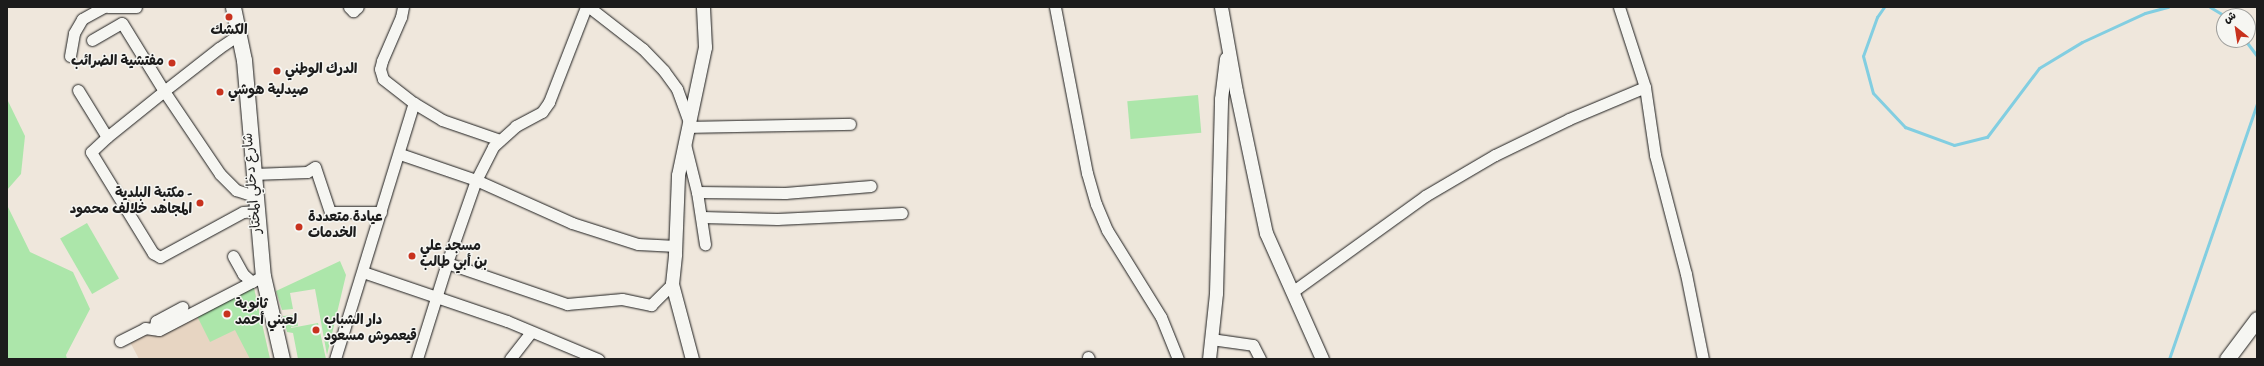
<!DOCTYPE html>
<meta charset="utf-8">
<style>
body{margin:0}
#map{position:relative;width:2264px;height:366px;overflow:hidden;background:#efe7dc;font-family:"Gochi Hand","Playpen Sans Arabic",sans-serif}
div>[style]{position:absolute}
.built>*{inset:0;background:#e7d5c2}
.green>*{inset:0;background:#ace6aa;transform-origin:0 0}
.stream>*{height:3px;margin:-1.5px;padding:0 1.5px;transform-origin:1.5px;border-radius:1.5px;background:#82cee1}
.roads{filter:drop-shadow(0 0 1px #1c1c1c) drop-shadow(0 0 1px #1c1c1c)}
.minor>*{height:11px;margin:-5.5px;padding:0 5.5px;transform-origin:5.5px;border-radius:5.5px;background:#f6f6f2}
.tertiary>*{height:13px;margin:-6.5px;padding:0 6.5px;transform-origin:6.5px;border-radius:6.5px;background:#f6f6f2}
.secondary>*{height:15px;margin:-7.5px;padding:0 7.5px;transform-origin:7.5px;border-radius:7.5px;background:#f6f6f2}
.dots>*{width:11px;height:11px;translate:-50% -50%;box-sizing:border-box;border:2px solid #f6f6f2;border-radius:50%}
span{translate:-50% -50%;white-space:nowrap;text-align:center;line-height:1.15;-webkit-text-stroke:3px #f6f6f2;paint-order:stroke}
.poi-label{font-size:14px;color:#1c1c1c;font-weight:700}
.right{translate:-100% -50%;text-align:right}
.left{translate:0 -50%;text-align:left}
.street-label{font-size:14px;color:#1c1c1c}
.frame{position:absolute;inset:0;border:8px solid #1c1c1c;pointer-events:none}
.north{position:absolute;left:2216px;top:8px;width:40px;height:40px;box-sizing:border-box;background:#f6f6f2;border:1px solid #9f9f9c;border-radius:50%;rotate:330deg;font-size:11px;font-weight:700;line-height:16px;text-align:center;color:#1c1c1c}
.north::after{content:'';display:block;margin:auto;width:14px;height:18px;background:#c8321e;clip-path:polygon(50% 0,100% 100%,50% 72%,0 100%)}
</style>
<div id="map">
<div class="built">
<div style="clip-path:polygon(253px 283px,270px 359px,139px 359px,130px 342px,150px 331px,153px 336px)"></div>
</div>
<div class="green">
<div style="left:1198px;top:95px;width:38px;height:71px;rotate:85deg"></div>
<div style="clip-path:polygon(7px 99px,25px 136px,21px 174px,7px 190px)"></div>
<div style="clip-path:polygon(7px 205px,30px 252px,73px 272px,90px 309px,66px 355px,67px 359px,7px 359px)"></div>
<div style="left:87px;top:223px;width:64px;height:31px;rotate:60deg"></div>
<div style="clip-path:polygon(340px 261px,346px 275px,327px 355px,315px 289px,290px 293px,293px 309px,282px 310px,276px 291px)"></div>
<div style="clip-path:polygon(253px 284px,270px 359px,250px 359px,235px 330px,210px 342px,196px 314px)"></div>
<div style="clip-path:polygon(296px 315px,298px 326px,291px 327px,292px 333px,291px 328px,318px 323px,326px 359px,298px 359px,293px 333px,287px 332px,283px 316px)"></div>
</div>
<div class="stream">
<div style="left:1884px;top:7px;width:12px;rotate:125deg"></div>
<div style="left:1877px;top:17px;width:41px;rotate:109.7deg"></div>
<div style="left:1863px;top:56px;width:38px;rotate:75deg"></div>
<div style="left:1873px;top:93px;width:47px;rotate:46.7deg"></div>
<div style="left:1905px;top:127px;width:52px;rotate:20.2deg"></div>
<div style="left:1954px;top:145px;width:34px;rotate:-14deg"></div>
<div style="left:1987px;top:137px;width:86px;rotate:-53deg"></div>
<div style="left:2039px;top:68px;width:50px;rotate:-31.2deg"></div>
<div style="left:2082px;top:42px;width:69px;rotate:-24.7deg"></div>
<div style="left:2145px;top:13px;width:24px;rotate:-15deg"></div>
<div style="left:2210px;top:7px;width:17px;rotate:31deg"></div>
<div style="left:2245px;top:40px;width:20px;rotate:53deg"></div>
<div style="left:2169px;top:359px;width:270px;rotate:-71deg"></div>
</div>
<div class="roads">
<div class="minor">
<div style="left:108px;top:7px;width:28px"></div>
<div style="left:349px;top:7px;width:6px;rotate:45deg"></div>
<div style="left:353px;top:11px;width:6px;rotate:-39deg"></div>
<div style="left:403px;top:7px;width:10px;rotate:101deg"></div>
<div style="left:401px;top:17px;width:48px;rotate:113.4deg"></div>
<div style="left:382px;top:61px;width:8px;rotate:104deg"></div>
<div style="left:380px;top:69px;width:10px;rotate:73deg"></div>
<div style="left:383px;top:79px;width:39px;rotate:38deg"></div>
<div style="left:414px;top:103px;width:33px;rotate:31deg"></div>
<div style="left:442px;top:120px;width:61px;rotate:19deg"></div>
<div style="left:586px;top:7px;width:102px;rotate:111.3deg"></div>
<div style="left:549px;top:102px;width:12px;rotate:125deg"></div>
<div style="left:542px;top:112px;width:30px;rotate:152deg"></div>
<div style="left:516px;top:126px;width:31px;rotate:138deg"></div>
<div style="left:493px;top:147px;width:37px;rotate:117deg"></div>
<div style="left:476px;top:180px;width:105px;rotate:24.1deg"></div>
<div style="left:572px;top:223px;width:69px;rotate:17.7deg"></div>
<div style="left:638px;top:244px;width:38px;rotate:3deg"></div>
<div style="left:589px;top:7px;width:68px;rotate:37.9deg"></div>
<div style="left:643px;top:49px;width:30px;rotate:46deg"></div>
<div style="left:664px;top:71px;width:22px;rotate:54deg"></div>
<div style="left:677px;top:89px;width:37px;rotate:70deg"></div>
<div style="left:1055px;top:7px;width:169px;rotate:79.1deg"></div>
<div style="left:1087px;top:173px;width:32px;rotate:74deg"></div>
<div style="left:1096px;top:204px;width:28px;rotate:67deg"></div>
<div style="left:1107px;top:230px;width:102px;rotate:58.2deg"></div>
<div style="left:1161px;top:317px;width:45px;rotate:68deg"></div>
<div style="left:1619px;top:7px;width:84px;rotate:72deg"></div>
<div style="left:1645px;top:87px;width:69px;rotate:81.6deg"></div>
<div style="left:1655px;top:155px;width:123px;rotate:75.4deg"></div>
<div style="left:1686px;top:274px;width:87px;rotate:78.7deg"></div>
<div style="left:92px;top:40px;width:34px;rotate:-30deg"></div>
<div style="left:122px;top:23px;width:80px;rotate:58.3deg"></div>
<div style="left:164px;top:91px;width:70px;rotate:-38deg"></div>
<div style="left:219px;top:48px;width:25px;rotate:-34deg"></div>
<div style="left:70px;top:56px;width:23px;rotate:-80deg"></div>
<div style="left:74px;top:33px;width:16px;rotate:-60deg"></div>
<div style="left:82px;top:19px;width:25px;rotate:-29deg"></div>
<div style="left:78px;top:90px;width:55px;rotate:58.3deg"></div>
<div style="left:107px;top:137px;width:73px;rotate:-38.9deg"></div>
<div style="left:164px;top:91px;width:100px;rotate:56deg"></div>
<div style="left:220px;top:174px;width:23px;rotate:45deg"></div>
<div style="left:236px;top:190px;width:20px;rotate:18deg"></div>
<div style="left:689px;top:127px;width:161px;rotate:-1.1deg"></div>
<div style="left:107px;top:137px;width:22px;rotate:137deg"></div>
<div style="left:91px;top:152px;width:119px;rotate:58.5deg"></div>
<div style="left:153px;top:253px;width:8px;rotate:30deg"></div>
<div style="left:160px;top:257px;width:94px;rotate:-28.5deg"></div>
<div style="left:243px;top:212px;width:13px;rotate:-4deg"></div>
<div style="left:685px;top:144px;width:49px;rotate:76deg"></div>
<div style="left:697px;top:192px;width:53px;rotate:81.3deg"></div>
<div style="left:400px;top:154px;width:80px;rotate:18.9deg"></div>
<div style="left:476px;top:180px;width:88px;rotate:109.3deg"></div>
<div style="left:447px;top:263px;width:101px;rotate:107.4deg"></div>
<div style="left:253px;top:174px;width:54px;rotate:-2.1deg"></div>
<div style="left:307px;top:172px;width:9px;rotate:-32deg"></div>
<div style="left:315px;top:167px;width:47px;rotate:71.6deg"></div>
<div style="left:330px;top:212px;width:51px"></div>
<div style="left:697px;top:192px;width:88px;rotate:0.7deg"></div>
<div style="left:785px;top:193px;width:86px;rotate:-4.7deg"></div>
<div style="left:702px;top:217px;width:75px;rotate:1.5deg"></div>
<div style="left:777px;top:219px;width:125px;rotate:-2.7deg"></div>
<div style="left:233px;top:256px;width:21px;rotate:61deg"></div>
<div style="left:243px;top:274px;width:12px;rotate:42deg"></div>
<div style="left:447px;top:263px;width:127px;rotate:18.9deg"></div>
<div style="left:567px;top:304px;width:55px;rotate:-5.2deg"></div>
<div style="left:622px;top:299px;width:30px;rotate:12deg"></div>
<div style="left:651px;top:305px;width:30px;rotate:-45deg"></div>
<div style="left:363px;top:272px;width:152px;rotate:18.8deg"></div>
<div style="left:507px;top:321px;width:99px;rotate:22.7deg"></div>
<div style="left:1292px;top:292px;width:164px;rotate:-35.8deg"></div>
<div style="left:1425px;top:196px;width:81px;rotate:-30.4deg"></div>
<div style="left:1495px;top:155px;width:82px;rotate:-25.9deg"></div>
<div style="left:1569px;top:119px;width:82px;rotate:-22.8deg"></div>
<div style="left:154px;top:329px;width:8px;rotate:-76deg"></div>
<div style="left:156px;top:321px;width:30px;rotate:-28deg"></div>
<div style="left:1211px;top:339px;width:42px;rotate:8.1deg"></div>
<div style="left:1253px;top:345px;width:16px;rotate:63deg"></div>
<div style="left:120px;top:341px;width:28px;rotate:-27deg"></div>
<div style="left:145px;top:328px;width:14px;rotate:8deg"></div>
<div style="left:159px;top:330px;width:117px;rotate:-27.4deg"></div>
<div style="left:1088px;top:357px;width:2px;rotate:63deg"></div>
<div style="left:335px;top:359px;width:268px;rotate:-72.9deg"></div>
<div style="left:510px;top:359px;width:34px;rotate:-52deg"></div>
</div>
<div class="tertiary">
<div style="left:1221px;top:7px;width:85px;rotate:79.9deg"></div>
<div style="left:1236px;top:91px;width:145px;rotate:78.1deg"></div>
<div style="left:1266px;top:233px;width:138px;rotate:66deg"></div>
<div style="left:692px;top:359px;width:78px;rotate:-104.9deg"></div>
<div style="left:672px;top:284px;width:30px;rotate:-84deg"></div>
<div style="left:675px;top:254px;width:79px;rotate:-87.8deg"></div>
<div style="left:678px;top:175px;width:131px;rotate:-78.1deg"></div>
<div style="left:705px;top:47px;width:40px;rotate:-92.9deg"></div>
<div style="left:1209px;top:359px;width:66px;rotate:-83.9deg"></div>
<div style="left:1216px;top:293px;width:194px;rotate:-88.5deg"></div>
<div style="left:1221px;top:99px;width:41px;rotate:-83deg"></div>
</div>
<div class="secondary">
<div style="left:233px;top:7px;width:54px;rotate:78.3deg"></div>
<div style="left:244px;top:60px;width:217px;rotate:85deg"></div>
<div style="left:263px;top:276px;width:85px;rotate:77.1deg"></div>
<div style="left:2227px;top:359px;width:50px;rotate:-53.1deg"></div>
</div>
</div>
<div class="dots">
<div style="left:229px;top:17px;background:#c8321e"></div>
<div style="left:172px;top:63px;background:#c8321e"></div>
<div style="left:277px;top:71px;background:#c8321e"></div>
<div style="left:220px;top:92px;background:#c8321e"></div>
<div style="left:200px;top:203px;background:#c8321e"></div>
<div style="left:299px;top:227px;background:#c8321e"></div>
<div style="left:412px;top:256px;background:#c8321e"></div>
<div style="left:227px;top:314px;background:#c8321e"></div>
<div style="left:316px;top:330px;background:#c8321e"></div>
</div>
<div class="poi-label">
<span style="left:229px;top:32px">الكشك</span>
<span class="right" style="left:164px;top:63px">مفتشية الضرائب</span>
<span class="left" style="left:285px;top:71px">الدرك الوطني</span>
<span class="left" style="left:228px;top:92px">صيدلية هوشي</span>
<span class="right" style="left:192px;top:203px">مكتبة البلدية -<br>المجاهد خلالف محمود</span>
<span class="left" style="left:308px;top:227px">عيادة متعددة<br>الخدمات</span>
<span class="left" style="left:420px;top:256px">مسجد علي<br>بن أبي طالب</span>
<span class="left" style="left:235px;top:314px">ثانوية<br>لعبني أحمد</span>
<span class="left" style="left:324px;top:330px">دار الشباب<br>قيعموش مسعود</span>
</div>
<div class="street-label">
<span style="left:254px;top:183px;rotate:-95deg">شارع دخلي المختار</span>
</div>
<div class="frame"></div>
<div class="north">ش</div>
</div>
